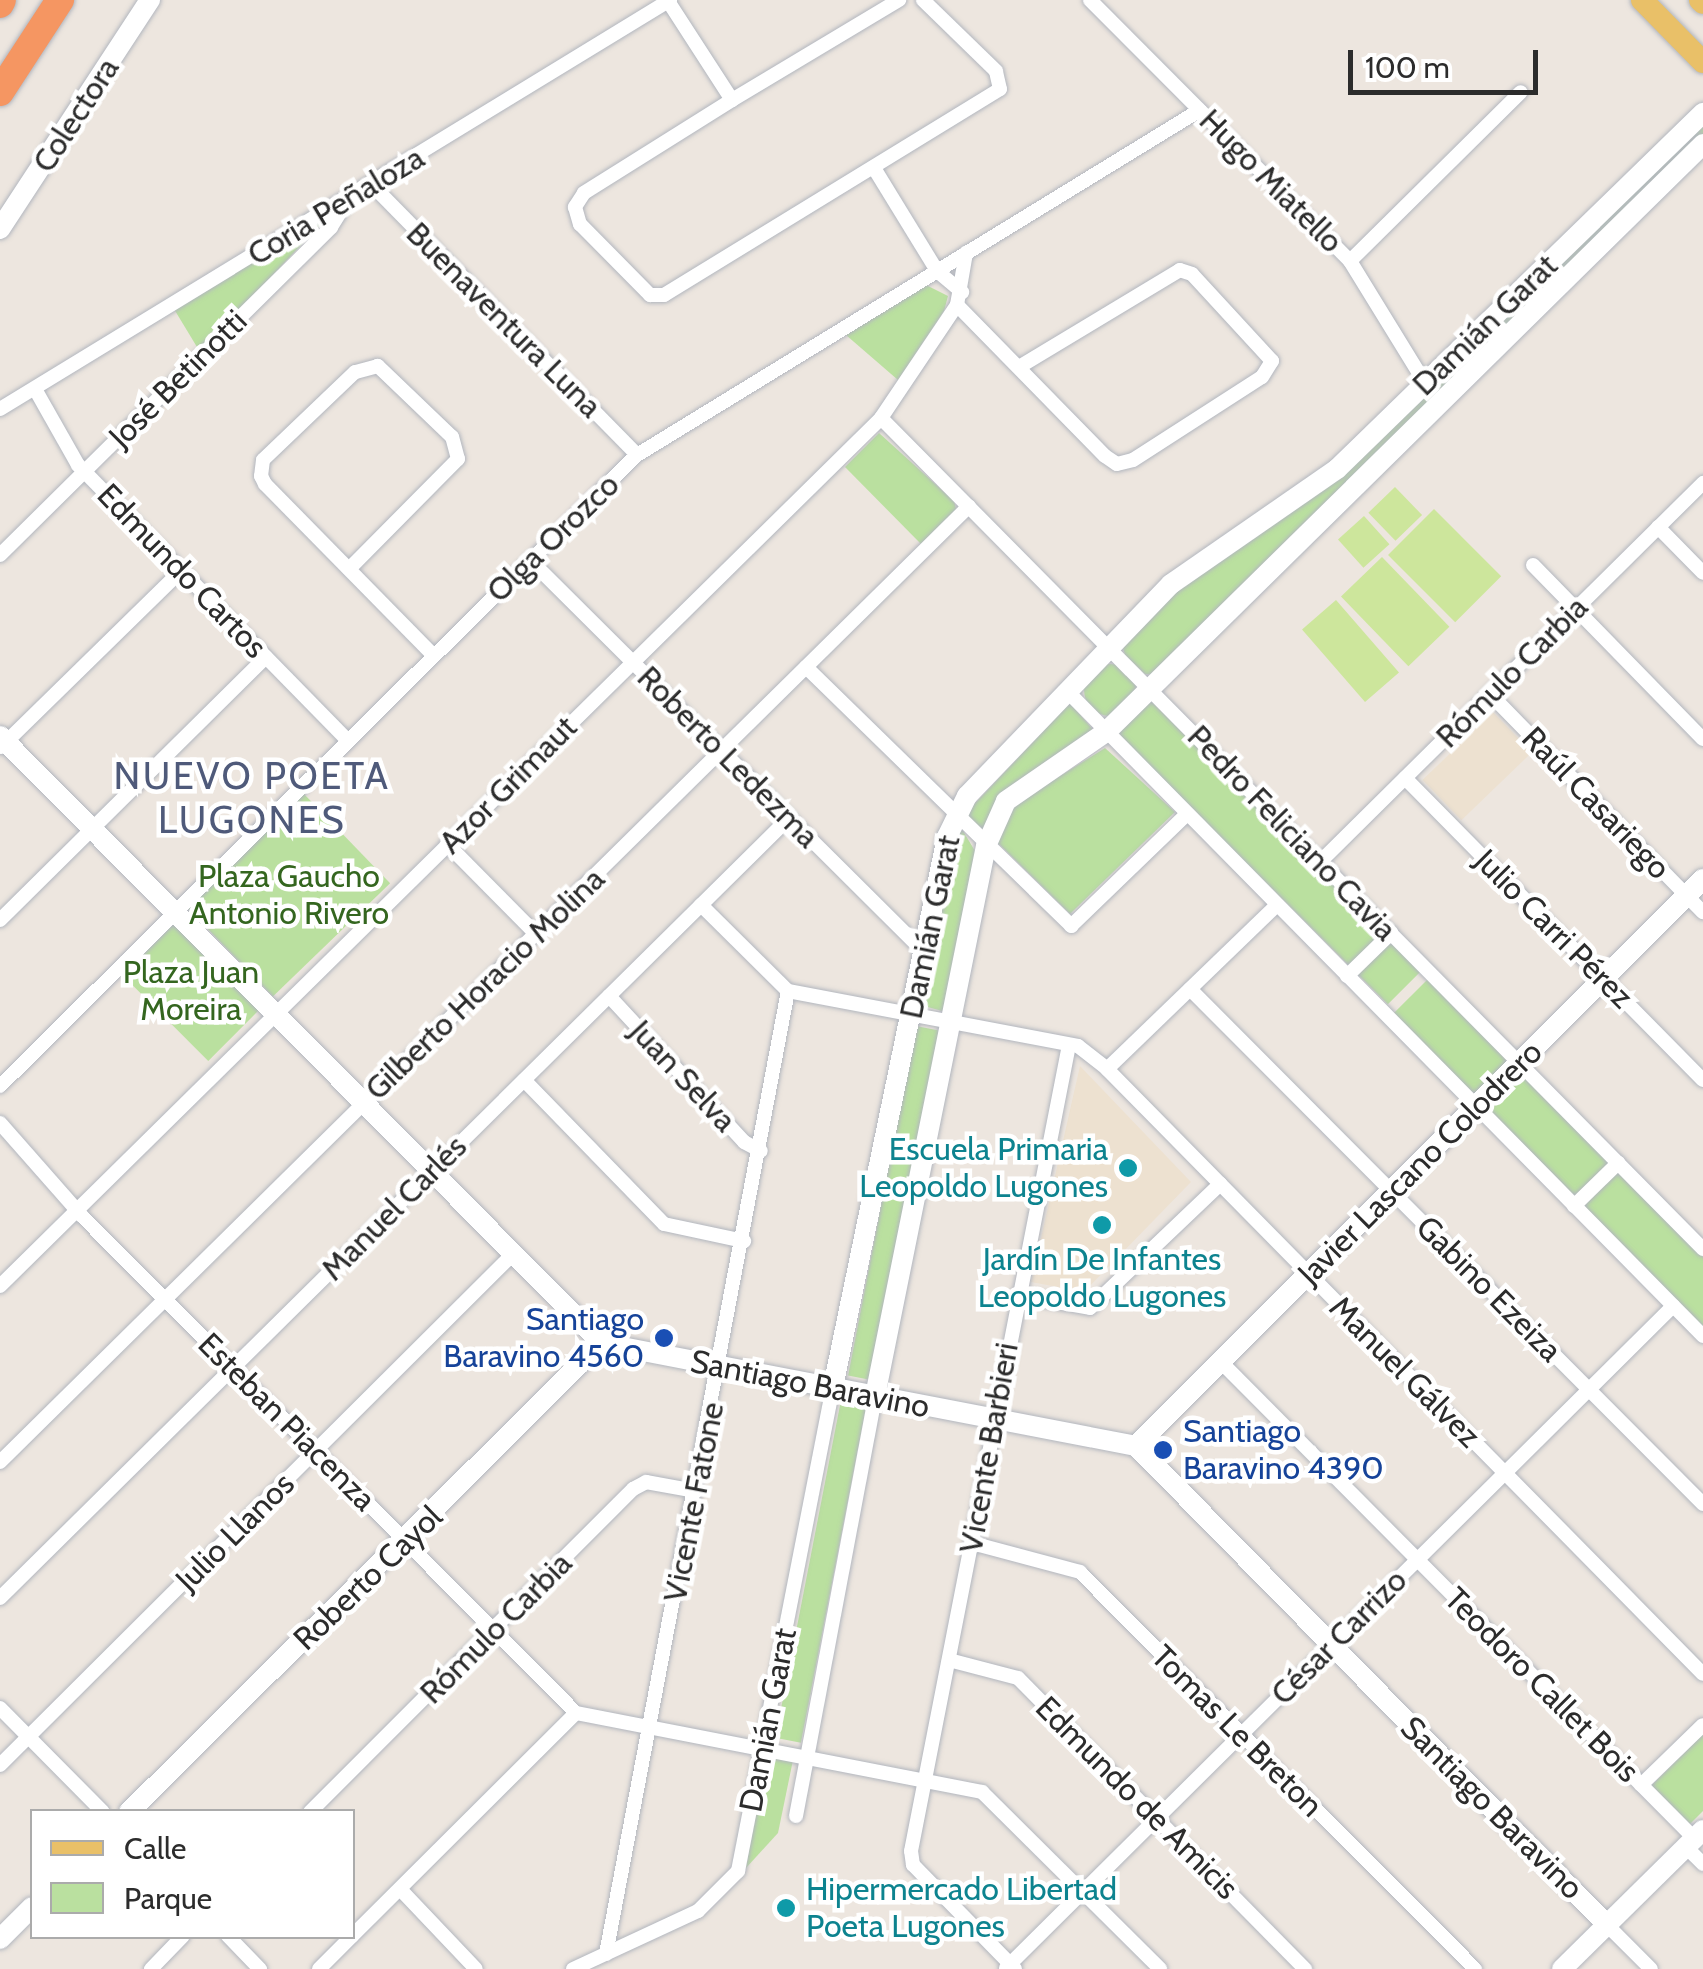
<!DOCTYPE html>
<meta charset="utf-8">
<style>
body{margin:0}
#map{position:relative;width:1703px;height:1969px;overflow:hidden;background:#ede6df;font-family:Cabin,sans-serif}
div>[style]{position:absolute}
.education>*{inset:0;background:#ede1d0;transform-origin:0 0}
.green>*{inset:0;background:#bae09f;transform-origin:0 0}
.round{border-radius:50%}
.pitch>*{inset:0;background:#cde69c;transform-origin:0 0}
.roads{filter:drop-shadow(0 0 2px #b2b6be) drop-shadow(0 0 2px #b2b6be)}
.street>*{height:14px;margin:-7px;padding:0 7px;transform-origin:7px;border-radius:7px;background:#fff}
.secondary>*{height:20px;margin:-10px;padding:0 10px;transform-origin:10px;border-radius:10px;background:#fff}
.primary>*{height:22px;margin:-11px;padding:0 11px;transform-origin:11px;border-radius:11px;background:#e9c068}
.highway>*{height:28px;margin:-14px;padding:0 14px;transform-origin:14px;border-radius:14px;background:#f59662}
.dots>*{width:28px;height:28px;translate:-50% -50%;box-sizing:border-box;border:5px solid #fff;border-radius:50%}
span{translate:-50% -50%;white-space:nowrap;text-align:center;line-height:1.15;-webkit-text-stroke:9px #fff;paint-order:stroke}
.street-label{font-size:32px;color:#2c2c2c}
.park-label{font-size:32px;color:#34661f}
.culture-label{font-size:32px;color:#0d838f}
.right{translate:-100% -50%;text-align:right}
.left{translate:0 -50%;text-align:left}
.transit-label{font-size:32px;color:#164399}
.quarter-label{font-size:38px;color:#4f5a7a;letter-spacing:2.5px}
.legend{position:absolute;left:30px;top:1809px;width:325px;height:130px;box-sizing:border-box;background:#fff;border:2px solid #ababab;margin:0;padding:12px 18px;list-style:none;font-size:30px;color:#2c2c2c}
.legend li{display:flex;align-items:center;gap:20px;height:50px}
.legend b{width:50px;border:2px solid #ababab}
.scale{position:absolute;left:1348px;top:50px;width:190px;height:45px;box-sizing:border-box;border:5px solid #2c2c2c;border-top:0;padding-left:12px;font-size:30px;line-height:35px;white-space:nowrap;color:#2c2c2c;-webkit-text-stroke:8px #fff;paint-order:stroke}
</style>
<div id="map">
<div class="education">
<div style="left:1493px;top:712px;width:56px;height:98px;rotate:46deg"></div>
<div style="clip-path:polygon(1080px 1066px,1191px 1182px,1084px 1292px,1031px 1282px)"></div>
</div>
<div class="green">
<div style="clip-path:polygon(1703px 123px,1703px 140px,1157px 675px,1145px 674px,1125px 655px,1122px 644px,1172px 591px,1299px 503px)"></div>
<div style="clip-path:polygon(334px 210px,200px 352px,174px 309px)"></div>
<div style="clip-path:polygon(926px 285px,948px 296px,944px 311px,898px 380px,846px 335px)"></div>
<div style="clip-path:polygon(879px 433px,954px 501px,956px 509px,921px 544px,845px 467px)"></div>
<div class="round" style="left:1084px;top:664px;width:52px;height:52px"></div>
<div style="left:1151px;top:701px;width:382px;height:47px;rotate:45deg"></div>
<div style="clip-path:polygon(1070px 703px,1095px 732px,984px 832px,964px 815px)"></div>
<div style="clip-path:polygon(1105px 748px,1175px 812px,1070px 914px,998px 843px,1012px 806px)"></div>
<div style="left:304px;top:794px;width:124px;height:163px;rotate:46deg"></div>
<div style="clip-path:polygon(955px 831px,963px 831px,978px 856px,946px 1012px,920px 1005px)"></div>
<div style="left:175px;top:923px;width:121px;height:74px;rotate:45deg"></div>
<div style="left:1429px;top:978px;width:115px;height:51px;rotate:45deg"></div>
<div style="left:916px;top:1026px;width:26px;height:356px;rotate:11deg"></div>
<div style="left:1523px;top:1074px;width:125px;height:51px;rotate:45deg"></div>
<div style="clip-path:polygon(1617px 1170px,1703px 1257px,1703px 1328px,1581px 1205px)"></div>
<div style="left:841px;top:1400px;width:26px;height:344px;rotate:11deg"></div>
<div style="clip-path:polygon(1703px 1734px,1703px 1811px,1690px 1824px,1650px 1787px)"></div>
<div style="clip-path:polygon(765px 1757px,793px 1760px,778px 1833px,746px 1868px)"></div>
</div>
<div class="pitch">
<div style="left:1395px;top:487px;width:39px;height:37px;rotate:46deg"></div>
<div style="left:1434px;top:509px;width:95px;height:65px;rotate:45deg"></div>
<div style="left:1364px;top:516px;width:38px;height:35px;rotate:48deg"></div>
<div style="left:1382px;top:557px;width:97px;height:57px;rotate:46deg"></div>
<div style="left:1336px;top:600px;width:96px;height:45px;rotate:49deg"></div>
</div>
<div class="roads">
<div class="street">
<div style="left:1090px;top:0;width:368px;rotate:45.1deg"></div>
<div style="left:1350px;top:261px;width:143px;rotate:58.4deg"></div>
<div style="left:668px;top:1px;width:118px;rotate:57.1deg"></div>
<div style="left:732px;top:100px;width:195px;rotate:-30.9deg"></div>
<div style="left:732px;top:100px;width:175px;rotate:147.9deg"></div>
<div style="left:584px;top:193px;width:17px;rotate:123deg"></div>
<div style="left:575px;top:207px;width:18px;rotate:74deg"></div>
<div style="left:580px;top:224px;width:100px;rotate:45.4deg"></div>
<div style="left:650px;top:295px;width:14px"></div>
<div style="left:664px;top:295px;width:394px;rotate:-31.5deg"></div>
<div style="left:1000px;top:89px;width:18px;rotate:-103deg"></div>
<div style="left:996px;top:71px;width:102px;rotate:-135.8deg"></div>
<div style="left:874px;top:168px;width:121px;rotate:58.5deg"></div>
<div style="left:937px;top:271px;width:33px;rotate:40deg"></div>
<div style="left:372px;top:185px;width:378px;rotate:45.5deg"></div>
<div style="left:1350px;top:261px;width:240px;rotate:-44.7deg"></div>
<div style="left:957px;top:305px;width:211px;rotate:45.6deg"></div>
<div style="left:1105px;top:456px;width:14px;rotate:34deg"></div>
<div style="left:1117px;top:464px;width:16px;rotate:-14deg"></div>
<div style="left:1133px;top:460px;width:153px;rotate:-32.8deg"></div>
<div style="left:1262px;top:377px;width:19px;rotate:-58deg"></div>
<div style="left:1272px;top:361px;width:118px;rotate:-132.6deg"></div>
<div style="left:1192px;top:274px;width:13px;rotate:-162deg"></div>
<div style="left:1180px;top:270px;width:188px;rotate:148.9deg"></div>
<div style="left:35px;top:389px;width:87px;rotate:60.5deg"></div>
<div style="left:78px;top:465px;width:385px;rotate:45.6deg"></div>
<div style="left:0;top:409px;width:785px;rotate:-31.4deg"></div>
<div style="left:881px;top:418px;width:1169px;rotate:45.31deg"></div>
<div style="left:1658px;top:527px;width:64px;rotate:45.6deg"></div>
<div style="left:0;top:555px;width:466px;rotate:-44.7deg"></div>
<div style="left:331px;top:227px;width:28px;rotate:-58deg"></div>
<div style="left:530px;top:560px;width:557px;rotate:44.85deg"></div>
<div style="left:1533px;top:565px;width:243px;rotate:45.7deg"></div>
<div style="left:349px;top:569px;width:155px;rotate:-45.3deg"></div>
<div style="left:458px;top:459px;width:23px;rotate:-105deg"></div>
<div style="left:452px;top:437px;width:103px;rotate:-136.2deg"></div>
<div style="left:378px;top:366px;width:24px;rotate:165deg"></div>
<div style="left:355px;top:372px;width:127px;rotate:136.3deg"></div>
<div style="left:263px;top:460px;width:16px;rotate:97deg"></div>
<div style="left:261px;top:476px;width:9px;rotate:63deg"></div>
<div style="left:265px;top:484px;width:240px;rotate:45.5deg"></div>
<div style="left:806px;top:667px;width:371px;rotate:44.3deg"></div>
<div style="left:1071px;top:926px;width:161px;rotate:-44deg"></div>
<div style="left:1067px;top:691px;width:906px;rotate:45.4deg"></div>
<div style="left:1490px;top:694px;width:305px;rotate:45.7deg"></div>
<div style="left:1px;top:747px;width:252px;rotate:-44.4deg"></div>
<div style="left:1405px;top:778px;width:424px;rotate:45.4deg"></div>
<div style="left:447px;top:844px;width:127px;rotate:45.3deg"></div>
<div style="left:1320px;top:862px;width:539px;rotate:-44.7deg"></div>
<div style="left:701px;top:905px;width:122px;rotate:44.7deg"></div>
<div style="left:788px;top:991px;width:295px;rotate:10.7deg"></div>
<div style="left:1078px;top:1046px;width:37px;rotate:38deg"></div>
<div style="left:1107px;top:1069px;width:236px;rotate:-44deg"></div>
<div style="left:0;top:920px;width:374px;rotate:-44.7deg"></div>
<div style="left:1347px;top:976px;width:62px;rotate:-44.3deg"></div>
<div style="left:1190px;top:989px;width:727px;rotate:45.11deg"></div>
<div style="left:609px;top:996px;width:199px;rotate:47.2deg"></div>
<div style="left:744px;top:1142px;width:19px;rotate:28deg"></div>
<div style="left:1107px;top:1069px;width:849px;rotate:45.43deg"></div>
<div style="left:524px;top:1080px;width:201px;rotate:45.8deg"></div>
<div style="left:664px;top:1224px;width:82px;rotate:12deg"></div>
<div style="left:0;top:1086px;width:897px;rotate:-44.73deg"></div>
<div style="left:637px;top:455px;width:660px;rotate:-31.5deg"></div>
<div style="left:0;top:1123px;width:123px;rotate:48.6deg"></div>
<div style="left:81px;top:1215px;width:702px;rotate:45.17deg"></div>
<div style="left:576px;top:1713px;width:414px;rotate:11deg"></div>
<div style="left:982px;top:1792px;width:251px;rotate:44.8deg"></div>
<div style="left:1574px;top:1206px;width:62px;rotate:-44.3deg"></div>
<div style="left:0;top:1286px;width:1237px;rotate:-44.57deg"></div>
<div style="left:881px;top:418px;width:136px;rotate:-56.1deg"></div>
<div style="left:957px;top:305px;width:53px;rotate:-80.2deg"></div>
<div style="left:1017px;top:1295px;width:74px;rotate:10.1deg"></div>
<div style="left:1090px;top:1308px;width:180px;rotate:-43.6deg"></div>
<div style="left:1221px;top:1362px;width:671px;rotate:45.18deg"></div>
<div style="left:0;top:1462px;width:1361px;rotate:-44.61deg"></div>
<div style="left:972px;top:1543px;width:112px;rotate:15deg"></div>
<div style="left:1080px;top:1572px;width:560px;rotate:45.14deg"></div>
<div style="left:0;top:1598px;width:1109px;rotate:-44.67deg"></div>
<div style="left:949px;top:1660px;width:71px;rotate:14.6deg"></div>
<div style="left:1018px;top:1678px;width:409px;rotate:45.4deg"></div>
<div style="left:0;top:1708px;width:146px;rotate:45.3deg"></div>
<div style="left:0;top:1765px;width:723px;rotate:-44.89deg"></div>
<div style="left:1641px;top:1785px;width:86px;rotate:-44.1deg"></div>
<div style="left:310px;top:1812px;width:457px;rotate:-45deg"></div>
<div style="left:633px;top:1489px;width:15px;rotate:-28deg"></div>
<div style="left:646px;top:1482px;width:51px;rotate:10.2deg"></div>
<div style="left:796px;top:1816px;width:427px;rotate:-79.3deg"></div>
<div style="left:1686px;top:1847px;width:24px;rotate:45deg"></div>
<div style="left:400px;top:1889px;width:110px;rotate:46.5deg"></div>
<div style="left:1607px;top:1925px;width:62px;rotate:45deg"></div>
<div style="left:228px;top:1936px;width:46px;rotate:45.9deg"></div>
<div style="left:352px;top:1936px;width:316px;rotate:-44.9deg"></div>
<div style="left:606px;top:1954px;width:980px;rotate:-79.3deg"></div>
<div style="left:1006px;top:1968px;width:940px;rotate:-44.78deg"></div>
<div style="left:151px;top:1969px;width:46px;rotate:-45.9deg"></div>
<div style="left:319px;top:1969px;width:47px;rotate:-45deg"></div>
<div style="left:573px;top:1969px;width:138px;rotate:-24.9deg"></div>
<div style="left:698px;top:1911px;width:57px;rotate:-45deg"></div>
<div style="left:738px;top:1871px;width:493px;rotate:-78.9deg"></div>
<div style="left:1015px;top:1969px;width:146px;rotate:-134.4deg"></div>
<div style="left:913px;top:1865px;width:14px;rotate:-98deg"></div>
<div style="left:911px;top:1851px;width:821px;rotate:-78.91deg"></div>
</div>
<div class="secondary">
<div style="left:0;top:229px;width:274px;rotate:-56.8deg"></div>
<div style="left:0;top:736px;width:844px;rotate:45.24deg"></div>
<div style="left:594px;top:1335px;width:30px;rotate:23deg"></div>
<div style="left:622px;top:1347px;width:523px;rotate:10.9deg"></div>
<div style="left:1136px;top:1446px;width:672px;rotate:45.48deg"></div>
<div style="left:833px;top:1387px;width:562px;rotate:-78.29deg"></div>
<div style="left:947px;top:837px;width:46px;rotate:-64deg"></div>
<div style="left:967px;top:796px;width:294px;rotate:-46.1deg"></div>
<div style="left:1171px;top:584px;width:202px;rotate:-34.7deg"></div>
<div style="left:1337px;top:469px;width:511px;rotate:-44.21deg"></div>
<div style="left:875px;top:1396px;width:561px;rotate:-78.59deg"></div>
<div style="left:986px;top:846px;width:49px;rotate:-66deg"></div>
<div style="left:1006px;top:801px;width:121px;rotate:-34.6deg"></div>
<div style="left:1106px;top:732px;width:838px;rotate:-44.56deg"></div>
<div style="left:1136px;top:1446px;width:802px;rotate:-45deg"></div>
<div style="left:129px;top:1812px;width:668px;rotate:-44.82deg"></div>
<div style="left:0;top:1939px;width:45px;rotate:-45deg"></div>
<div style="left:1562px;top:1969px;width:198px;rotate:-44.6deg"></div>
</div>
<div class="primary">
<div style="left:1642px;top:0;width:87px;rotate:45.5deg"></div>
<div style="left:1700px;top:0;width:4px;rotate:45deg"></div>
</div>
<div class="highway">
<div style="left:0;top:4px;width:4px;rotate:-63deg"></div>
<div style="left:0;top:92px;width:110px;rotate:-56.9deg"></div>
</div>
</div>
<div class="dots">
<div style="left:1128px;top:1168px;background:#0f9aa8"></div>
<div style="left:1102px;top:1225px;background:#0f9aa8"></div>
<div style="left:664px;top:1338px;background:#1a4fb4"></div>
<div style="left:1163px;top:1450px;background:#1a4fb4"></div>
<div style="left:786px;top:1908px;background:#0f9aa8"></div>
</div>
<div class="street-label">
<span style="left:76px;top:115px;rotate:-57deg">Colectora</span>
<span style="left:1271px;top:181px;rotate:45deg">Hugo Miatello</span>
<span style="left:336px;top:206px;rotate:-31deg">Coria Peñaloza</span>
<span style="left:504px;top:320px;rotate:45deg">Buenaventura Luna</span>
<span style="left:1485px;top:325px;rotate:-44deg">Damián Garat</span>
<span style="left:178px;top:379px;rotate:-45deg">José Betinotti</span>
<span style="left:553px;top:538px;rotate:-44deg">Olga Orozco</span>
<span style="left:182px;top:571px;rotate:46deg">Edmundo Cartos</span>
<span style="left:1512px;top:672px;rotate:-45deg">Rómulo Carbia</span>
<span style="left:728px;top:757px;rotate:45deg">Roberto Ledezma</span>
<span style="left:508px;top:785px;rotate:-45deg">Azor Grimaut</span>
<span style="left:1596px;top:803px;rotate:46deg">Raúl Casariego</span>
<span style="left:1292px;top:833px;rotate:46deg">Pedro Feliciano Cavia</span>
<span style="left:930px;top:927px;rotate:-78deg">Damián Garat</span>
<span style="left:1554px;top:929px;rotate:45deg">Julio Carri Pérez</span>
<span style="left:485px;top:984px;rotate:-44deg">Gilberto Horacio Molina</span>
<span style="left:683px;top:1076px;rotate:47deg">Juan Selva</span>
<span style="left:1420px;top:1163px;rotate:-45deg">Javier Lascano Colodrero</span>
<span style="left:394px;top:1208px;rotate:-45deg">Manuel Carlés</span>
<span style="left:1489px;top:1289px;rotate:45deg">Gabino Ezeiza</span>
<span style="left:1405px;top:1372px;rotate:45deg">Manuel Gálvez</span>
<span style="left:810px;top:1384px;rotate:11deg">Santiago Baravino</span>
<span style="left:287px;top:1422px;rotate:45deg">Esteban Piacenza</span>
<span style="left:989px;top:1448px;rotate:-80deg">Vicente Barbieri</span>
<span style="left:694px;top:1502px;rotate:-79deg">Vicente Fatone</span>
<span style="left:235px;top:1532px;rotate:-45deg">Julio Llanos</span>
<span style="left:368px;top:1578px;rotate:-44deg">Roberto Cayol</span>
<span style="left:496px;top:1628px;rotate:-45deg">Rómulo Carbia</span>
<span style="left:1339px;top:1637px;rotate:-45deg">César Carrizo</span>
<span style="left:1542px;top:1685px;rotate:45deg">Teodoro Callet Bois</span>
<span style="left:768px;top:1720px;rotate:-79deg">Damián Garat</span>
<span style="left:1237px;top:1731px;rotate:45deg">Tomas Le Breton</span>
<span style="left:1137px;top:1798px;rotate:45deg">Edmundo de Amicis</span>
<span style="left:1492px;top:1808px;rotate:45deg">Santiago Baravino</span>
</div>
<div class="park-label">
<span style="left:289px;top:895px">Plaza Gaucho<br>Antonio Rivero</span>
<span style="left:191px;top:991px">Plaza Juan<br>Moreira</span>
</div>
<div class="culture-label">
<span class="right" style="left:1108px;top:1168px">Escuela Primaria<br>Leopoldo Lugones</span>
<span style="left:1102px;top:1278px">Jardín De Infantes<br>Leopoldo Lugones</span>
<span class="left" style="left:806px;top:1908px">Hipermercado Libertad<br>Poeta Lugones</span>
</div>
<div class="transit-label">
<span class="right" style="left:644px;top:1338px">Santiago<br>Baravino 4560</span>
<span class="left" style="left:1183px;top:1450px">Santiago<br>Baravino 4390</span>
</div>
<div class="quarter-label">
<span style="left:252px;top:798px">NUEVO POETA<br>LUGONES</span>
</div>
<ul class="legend">
<li><b style="height:12px;background:#e9c068"></b>Calle</li>
<li><b style="height:28px;background:#bae09f"></b>Parque</li>
</ul>
<div class="scale">100 m</div>
</div>
